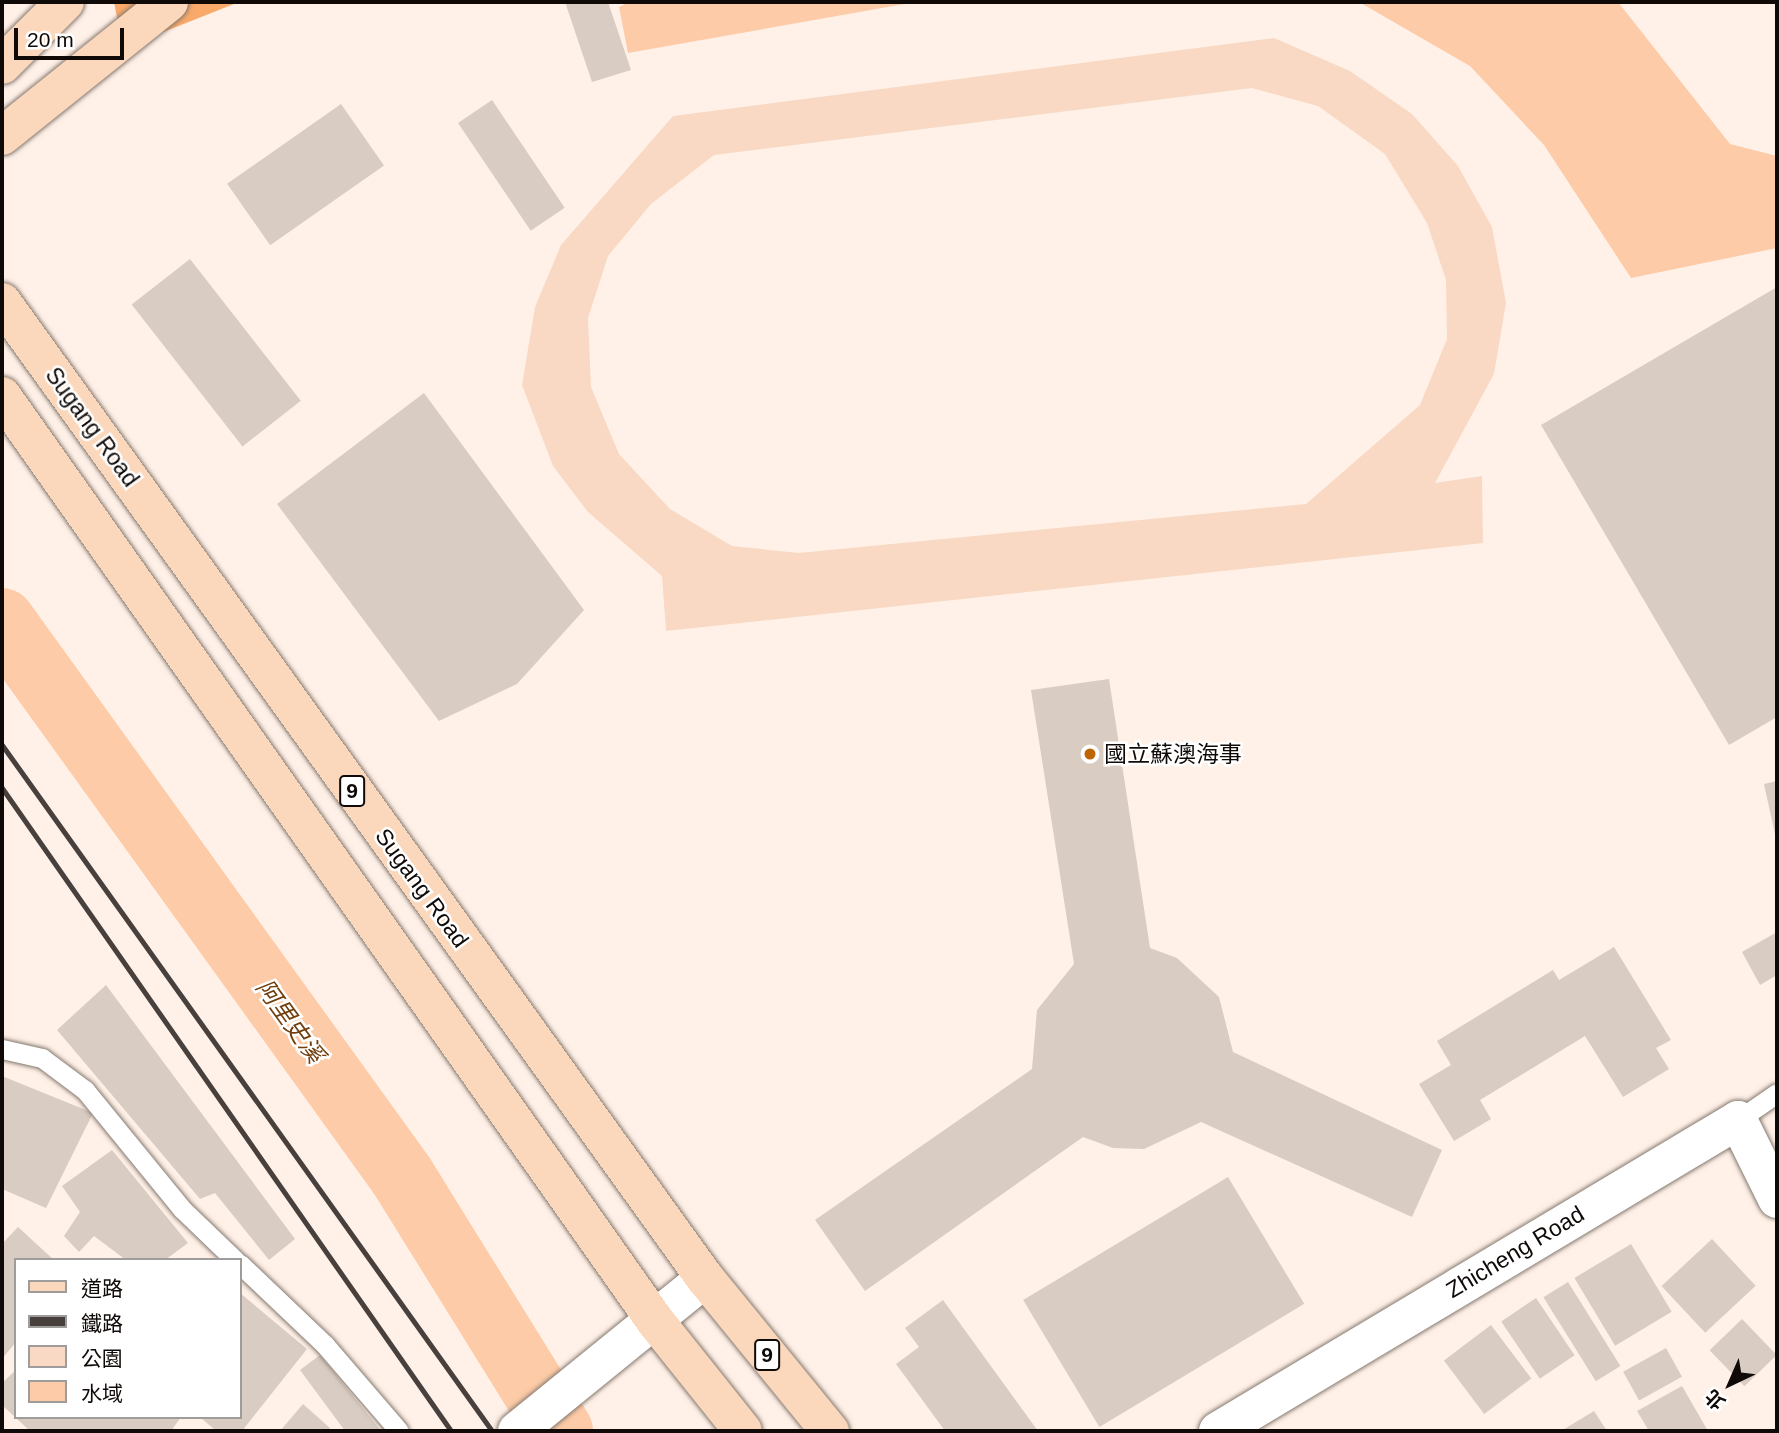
<!DOCTYPE html>
<meta charset="utf-8">
<style>
body{margin:0}
#map{position:relative;width:1779px;height:1433px;overflow:hidden;background:#fff1e8;font-family:Helvetica,"Noto Sans TC",sans-serif}
div>[style]{position:absolute}
.green>*{inset:0;background:#f9d9c3}
.forest>*{inset:0;background:#f9a96a}
.water>*{inset:0;background:#fdcba7}
.river>*{height:66px;margin:-33px;padding:0 33px;transform-origin:33px;border-radius:33px;background:#fdcba7}
.building>*{inset:0;background:#d9ccc2;transform-origin:0 0}
.roads{filter:drop-shadow(0 0 2px #857970) drop-shadow(0 0 2px #857970)}
.service>*{height:19px;margin:-9.5px;padding:0 9.5px;transform-origin:9.5px;border-radius:9.5px;background:#fff}
.minor>*{height:38px;margin:-19px;padding:0 19px;transform-origin:19px;border-radius:19px;background:#fff}
.primary>*{height:38px;margin:-19px;padding:0 19px;transform-origin:19px;border-radius:19px;background:#fbd7bc}
.rail>*{height:5px;margin:-2.5px;padding:0 2.5px;transform-origin:2.5px;border-radius:2.5px;background:#47403c}
.dots>*{width:19px;height:19px;translate:-50% -50%;box-sizing:border-box;border:4px solid #fff;border-radius:50%}
span{translate:-50% -50%;white-space:nowrap;text-align:center;line-height:1.15;-webkit-text-stroke:5px #fff;paint-order:stroke}
.shield-label span{padding:2px 5px;background:#fff;border:2px solid;border-radius:5px;-webkit-text-stroke-width:0}
.shield-label{font-size:21px;color:#0f0a08;font-weight:700}
.street-label{font-size:23px;color:#0f0a08}
.poi-label{font-size:23px;color:#0f0a08}
.left{translate:0 -50%;text-align:left}
.water-label{font-size:24px;color:#713e0e;font-style:italic}
.frame{position:absolute;inset:0;border:4px solid #0f0a08;pointer-events:none}
.legend{position:absolute;left:14px;top:1258px;width:228px;height:161px;box-sizing:border-box;background:#fff;border:2px solid #9f9d9c;margin:0;padding:9px 12px;list-style:none;font-size:21px;color:#0f0a08}
.legend li{display:flex;align-items:center;gap:14px;height:35px}
.legend b{width:35px;border:2px solid #9f9d9c}
.north{position:absolute;left:1695px;top:1349px;width:70px;height:70px;-webkit-text-stroke:5px #fff;paint-order:stroke;rotate:224deg;font-size:19px;font-weight:700;line-height:28px;text-align:center;color:#0f0a08}
.north::after{content:'';display:block;margin:auto;width:24px;height:32px;background:#0f0a08;clip-path:polygon(50% 0,100% 100%,50% 72%,0 100%)}
.scale{position:absolute;left:14px;top:28px;width:110px;height:32px;box-sizing:border-box;border:4px solid #0f0a08;border-top:0;padding-left:9px;font-size:21px;line-height:24px;white-space:nowrap;color:#0f0a08;-webkit-text-stroke:5px #fff;paint-order:stroke}
</style>
<div id="map">
<div class="green">
<div style="clip-path:polygon(evenodd,1274px 38px,1350px 71px,1412px 114px,1458px 166px,1492px 227px,1506px 303px,1494px 374px,1435px 483px,1482px 476px,1483px 543px,666px 631px,662px 576px,588px 512px,553px 466px,522px 385px,535px 307px,561px 245px,673px 116px,1274px 38px,1252px 88px,1318px 106px,1385px 154px,1427px 223px,1446px 280px,1447px 339px,1420px 405px,1306px 504px,799px 553px,732px 546px,670px 509px,619px 454px,591px 387px,588px 318px,608px 256px,651px 204px,714px 155px,1252px 88px)"></div>
</div>
<div class="forest">
<div style="clip-path:polygon(114px 2px,239px 2px,123px 48px)"></div>
</div>
<div class="water">
<div style="clip-path:polygon(629px 2px,916px 2px,628px 53px,619px 7px)"></div>
<div style="clip-path:polygon(1359px 2px,1618px 2px,1730px 144px,1777px 156px,1777px 248px,1631px 278px,1544px 145px,1470px 66px)"></div>
</div>
<div class="river">
<div style="left:2px;top:621px;width:684px;rotate:54.22deg"></div>
<div style="left:402px;top:1176px;width:300px;rotate:58.2deg"></div>
</div>
<div class="building">
<div style="clip-path:polygon(565px 2px,608px 2px,631px 70px,592px 82px)"></div>
<div style="left:492px;top:100px;width:130px;height:41px;rotate:56deg"></div>
<div style="left:341px;top:104px;width:75px;height:139px;rotate:55deg"></div>
<div style="left:190px;top:259px;width:180px;height:74px;rotate:52deg"></div>
<div style="clip-path:polygon(1777px 287px,1777px 717px,1729px 745px,1541px 425px)"></div>
<div style="clip-path:polygon(424px 393px,584px 610px,517px 684px,439px 721px,277px 504px)"></div>
<div style="clip-path:polygon(1109px 679px,1150px 948px,1177px 958px,1219px 997px,1233px 1052px,1442px 1150px,1412px 1217px,1201px 1122px,1144px 1149px,1113px 1148px,1083px 1137px,865px 1291px,815px 1220px,1032px 1069px,1037px 1010px,1074px 964px,1031px 690px)"></div>
<div style="clip-path:polygon(1777px 781px,1777px 839px,1776px 839px,1764px 784px)"></div>
<div style="clip-path:polygon(1777px 932px,1777px 975px,1760px 985px,1742px 952px)"></div>
<div style="clip-path:polygon(1614px 947px,1671px 1040px,1656px 1048px,1669px 1069px,1623px 1097px,1585px 1036px,1480px 1100px,1491px 1119px,1454px 1141px,1419px 1084px,1451px 1065px,1437px 1041px,1553px 970px,1559px 980px)"></div>
<div style="clip-path:polygon(106px 985px,295px 1239px,269px 1260px,215px 1193px,200px 1199px,57px 1030px)"></div>
<div style="clip-path:polygon(2px 1076px,93px 1113px,46px 1208px,2px 1189px)"></div>
<div style="clip-path:polygon(112px 1150px,188px 1243px,165px 1260px,126px 1260px,94px 1236px,79px 1252px,64px 1236px,80px 1212px,62px 1186px)"></div>
<div style="left:1228px;top:1177px;width:148px;height:239px;rotate:59deg"></div>
<div style="clip-path:polygon(18px 1227px,54px 1260px,16px 1260px,16px 1342px,2px 1359px,2px 1244px)"></div>
<div style="left:1712px;top:1239px;width:64px;height:69px;rotate:47deg"></div>
<div style="left:1631px;top:1244px;width:79px;height:66px;rotate:59deg"></div>
<div style="left:1568px;top:1282px;width:99px;height:29px;rotate:58deg"></div>
<div style="clip-path:polygon(240px 1293px,307px 1349px,242px 1431px,216px 1431px,200px 1417px,240px 1417px)"></div>
<div style="left:1536px;top:1298px;width:69px;height:42px;rotate:56deg"></div>
<div style="clip-path:polygon(943px 1300px,1038px 1431px,945px 1431px,896px 1364px,919px 1347px,905px 1328px)"></div>
<div style="left:1742px;top:1319px;width:50px;height:45px;rotate:46deg"></div>
<div style="left:1491px;top:1325px;width:67px;height:59px;rotate:53deg"></div>
<div style="left:1666px;top:1348px;width:33px;height:49px;rotate:61deg"></div>
<div style="clip-path:polygon(320px 1355px,381px 1431px,345px 1431px,300px 1370px)"></div>
<div style="clip-path:polygon(16px 1370px,16px 1417px,181px 1417px,171px 1431px,30px 1431px,2px 1405px,2px 1383px)"></div>
<div style="clip-path:polygon(1682px 1386px,1708px 1431px,1649px 1431px,1637px 1411px)"></div>
<div style="clip-path:polygon(303px 1404px,330px 1428px,328px 1431px,280px 1431px)"></div>
<div style="clip-path:polygon(1594px 1411px,1607px 1431px,1561px 1431px)"></div>
</div>
<div class="roads">
<div class="service">
<div style="left:2px;top:1049px;width:41px;rotate:12.7deg"></div>
<div style="left:42px;top:1058px;width:54px;rotate:36.7deg"></div>
<div style="left:85px;top:1090px;width:154px;rotate:50.8deg"></div>
<div style="left:182px;top:1209px;width:74px;rotate:43.9deg"></div>
<div style="left:1738px;top:1120px;width:47px;rotate:-34.7deg"></div>
<div style="left:240px;top:1264px;width:117px;rotate:43.6deg"></div>
<div style="left:325px;top:1345px;width:113px;rotate:49.3deg"></div>
</div>
<div class="minor">
<div style="left:517px;top:1431px;width:242px;rotate:-39.1deg"></div>
<div style="left:1218px;top:1431px;width:606px;rotate:-30.88deg"></div>
<div style="left:1738px;top:1120px;width:88px;rotate:63.7deg"></div>
</div>
<div class="primary">
<div style="left:2px;top:65px;width:89px;rotate:-45deg"></div>
<div style="left:2px;top:136px;width:214px;rotate:-38.7deg"></div>
<div style="left:2px;top:302px;width:1203px;rotate:54.24deg"></div>
<div style="left:705px;top:1278px;width:198px;rotate:50.8deg"></div>
<div style="left:2px;top:396px;width:1134px;rotate:54.77deg"></div>
<div style="left:656px;top:1322px;width:139px;rotate:51.4deg"></div>
</div>
</div>
<div class="rail">
<div style="left:2px;top:745px;width:843px;rotate:54.46deg"></div>
<div style="left:2px;top:788px;width:784px;rotate:55.07deg"></div>
</div>
<div class="dots">
<div style="left:1090px;top:754px;background:#bd6500"></div>
</div>
<div class="shield-label">
<span style="left:352px;top:791px">9</span>
<span style="left:767px;top:1355px">9</span>
</div>
<div class="street-label">
<span style="left:92px;top:427px;rotate:54deg">Sugang Road</span>
<span style="left:422px;top:888px;rotate:54deg">Sugang Road</span>
<span style="left:1515px;top:1252px;rotate:-31deg">Zhicheng Road</span>
</div>
<div class="poi-label">
<span class="left" style="left:1104px;top:754px">國立蘇澳海事</span>
</div>
<div class="water-label">
<span style="left:290px;top:1021px;rotate:54deg">阿里史溪</span>
</div>
<div class="frame"></div>
<ul class="legend">
<li><b style="height:9px;background:#fbd7bc"></b>道路</li>
<li><b style="height:9px;background:#47403c"></b>鐵路</li>
<li><b style="height:19px;background:#f9d9c3"></b>公園</li>
<li><b style="height:19px;background:#fdcba7"></b>水域</li>
</ul>
<div class="north">北</div>
<div class="scale">20 m</div>
</div>
